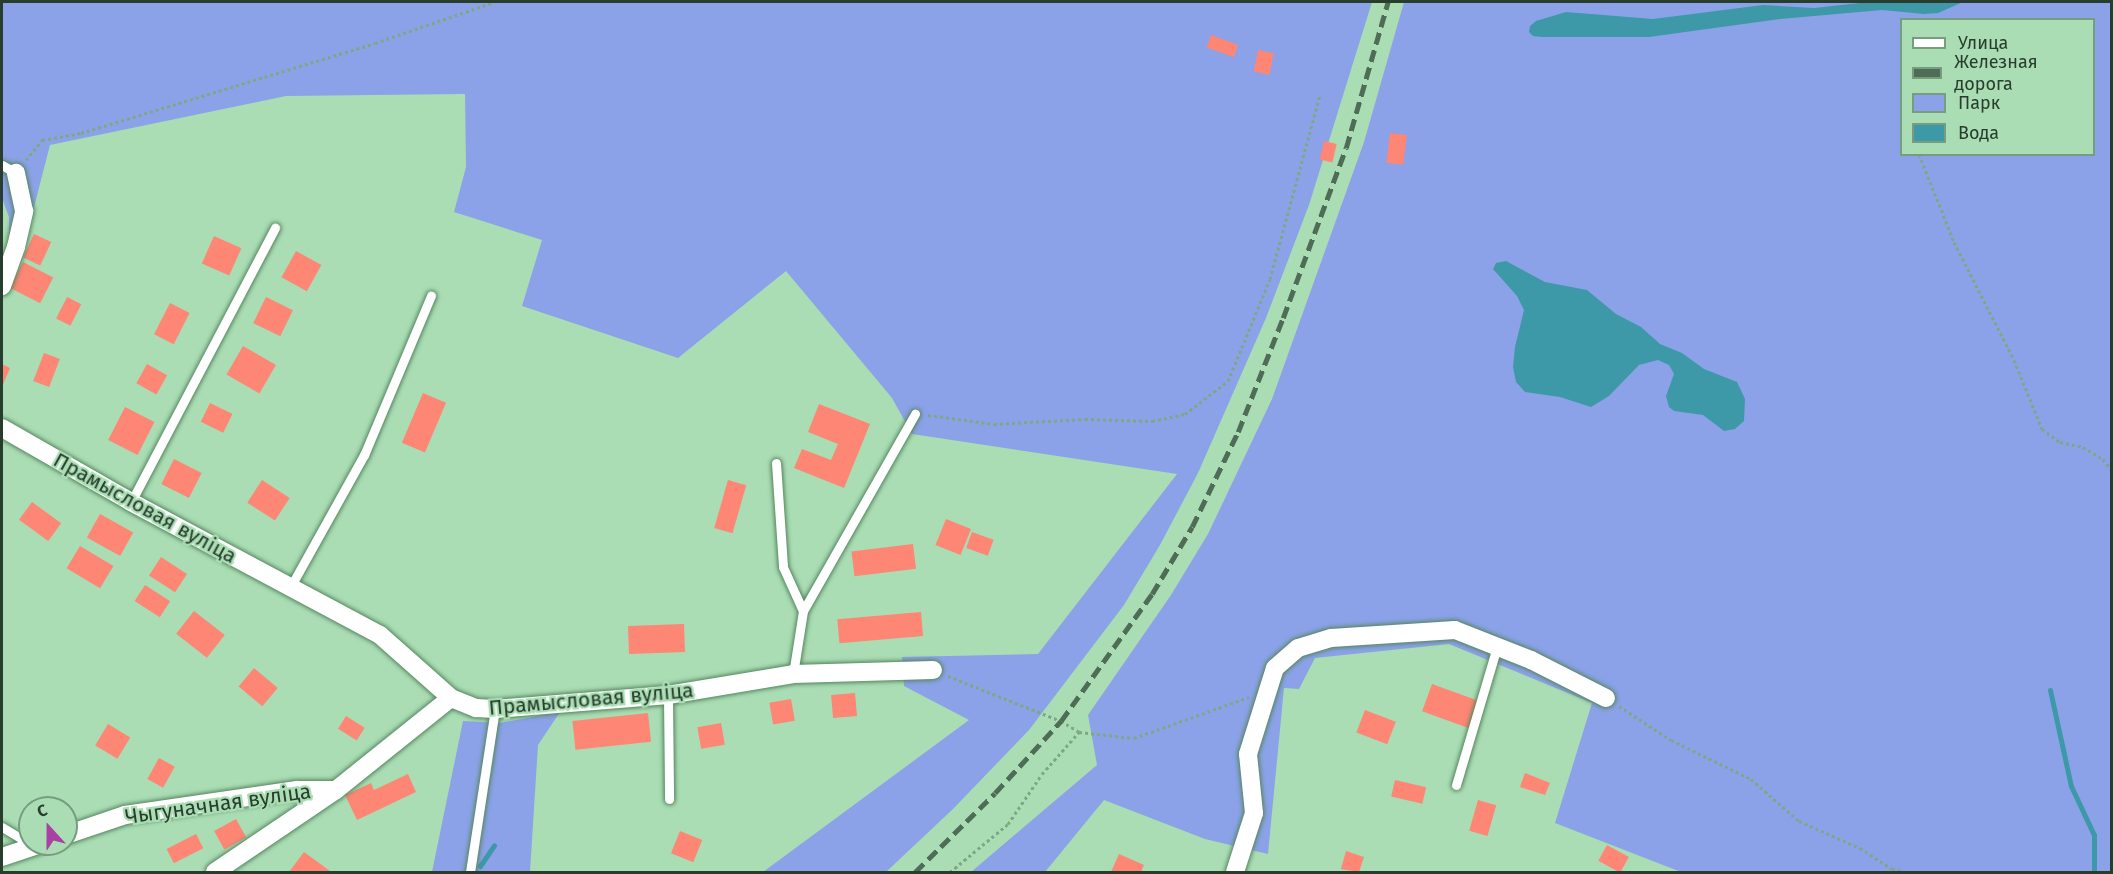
<!DOCTYPE html>
<meta charset="utf-8">
<style>
body{margin:0}
#map{position:relative;width:2113px;height:874px;overflow:hidden;background:#aaddb4;font-family:"Fira Sans",sans-serif}
div>[style]{position:absolute}
.green>*{inset:0;background:#8ba2e8}
.water>*{inset:0;background:#3d99a8}
.stream>*{height:5px;margin:-2.5px;padding:0 2.5px;transform-origin:2.5px;border-radius:2.5px;background:#3d99a8}
.building>*{inset:0;background:#fd8674;transform-origin:0 0}
.path>*{height:3px;margin-top:-1.5px;transform-origin:0;background:repeating-linear-gradient(90deg,#7ea786 0 3px,transparent 0 6px)}
.roads{filter:drop-shadow(0 0 2px #568660) drop-shadow(0 0 2px #568660)}
.lane>*{height:9px;margin:-4.5px;padding:0 4.5px;transform-origin:4.5px;border-radius:4.5px;background:#fff}
.street>*{height:18px;margin:-9px;padding:0 9px;transform-origin:9px;border-radius:9px;background:#fff}
.rail>*{height:4.5px;margin-top:-2.25px;transform-origin:0;background:repeating-linear-gradient(90deg,#4f6d56 0 12px,transparent 0 18px)}
span{translate:-50% -50%;white-space:nowrap;text-align:center;line-height:1.15;-webkit-text-stroke:4.5px #aaddb4;paint-order:stroke}
.street-label{font-size:21px;color:#283d2d}
.frame{position:absolute;inset:0;border:3px solid #283d2d;pointer-events:none}
.legend{position:absolute;left:1900px;top:18px;width:195px;height:138px;box-sizing:border-box;background:#aaddb4;border:2px solid #769d7e;margin:0;padding:8px 10px;list-style:none;font-size:18px;color:#283d2d}
.legend li{display:flex;align-items:center;gap:12px;height:30px}
.legend b{width:30px;border:2px solid #769d7e}
.north{position:absolute;left:18px;top:796px;width:60px;height:60px;box-sizing:border-box;background:#aaddb4;border:2px solid #769d7e;border-radius:50%;rotate:339deg;font-size:16px;font-weight:700;line-height:24px;text-align:center;color:#283d2d}
.north::after{content:'';display:block;margin:auto;width:21px;height:27px;background:#a940a3;clip-path:polygon(50% 0,100% 100%,50% 72%,0 100%)}
</style>
<div id="map">
<div class="green">
<div style="clip-path:polygon(2px 2px,1372px 2px,1309px 205px,1266px 318px,1198px 473px,1160px 545px,1124px 605px,1029px 730px,953px 809px,886px 872px,763px 872px,969px 720px,904px 686px,902px 657px,1038px 654px,1177px 474px,912px 434px,892px 398px,786px 271px,678px 358px,522px 306px,542px 240px,454px 212px,466px 167px,465px 94px,286px 96px,50px 145px,25px 242px,9px 244px,9px 217px,2px 198px)"></div>
<div style="clip-path:polygon(evenodd,1404px 2px,2111px 2px,2111px 872px,1681px 872px,1555px 823px,1592px 703px,1449px 644px,1315px 658px,1299px 689px,1284px 688px,1268px 854px,1205px 839px,1104px 800px,1045px 872px,971px 872px,1097px 765px,1088px 715px,1171px 595px,1208px 534px,1272px 399px,1364px 142px,1404px 2px,1902px 20px,2094px 20px,2094px 154px,1902px 154px,1902px 20px)"></div>
<div style="clip-path:polygon(560px 712px,538px 745px,530px 872px,432px 872px,463px 721px,499px 723px)"></div>
</div>
<div class="water">
<div style="clip-path:polygon(1869px 2px,1963px 2px,1938px 13px,1924px 14px,1882px 10px,1780px 19px,1649px 37px,1542px 37px,1533px 36px,1529px 32px,1530px 26px,1536px 21px,1566px 12px,1653px 19px,1763px 5px,1814px 8px)"></div>
<div style="clip-path:polygon(1506px 261px,1545px 282px,1587px 290px,1616px 314px,1641px 327px,1660px 344px,1682px 353px,1704px 369px,1737px 382px,1745px 399px,1744px 421px,1735px 429px,1724px 431px,1703px 415px,1674px 411px,1669px 407px,1666px 396px,1674px 374px,1669px 365px,1658px 360px,1639px 365px,1609px 396px,1591px 407px,1560px 397px,1525px 392px,1516px 382px,1513px 367px,1515px 347px,1524px 310px,1517px 296px,1493px 269px,1496px 263px)"></div>
</div>
<div class="stream">
<div style="left:2050px;top:690px;width:98px;rotate:77.7deg"></div>
<div style="left:2071px;top:786px;width:54px;rotate:64.9deg"></div>
<div style="left:2094px;top:835px;width:37px;rotate:90deg"></div>
<div style="left:480px;top:866px;width:25px;rotate:-56deg"></div>
</div>
<div class="building">
<div style="left:1211px;top:35px;width:29px;height:13px;rotate:20deg"></div>
<div style="left:1258px;top:50px;width:16px;height:22px;rotate:11deg"></div>
<div style="left:1390px;top:133px;width:17px;height:30px;rotate:7deg"></div>
<div style="left:1324px;top:141px;width:13px;height:19px;rotate:13deg"></div>
<div style="left:34px;top:234px;width:19px;height:26px;rotate:25deg"></div>
<div style="left:214px;top:236px;width:30px;height:30px;rotate:24deg"></div>
<div style="left:296px;top:251px;width:29px;height:30px;rotate:29deg"></div>
<div style="left:23px;top:262px;width:34px;height:29px;rotate:27deg"></div>
<div style="left:67px;top:297px;width:16px;height:24px;rotate:27deg"></div>
<div style="left:266px;top:297px;width:30px;height:29px;rotate:26deg"></div>
<div style="left:170px;top:303px;width:22px;height:35px;rotate:27deg"></div>
<div style="left:243px;top:346px;width:38px;height:33px;rotate:30deg"></div>
<div style="left:44px;top:353px;width:17px;height:30px;rotate:21deg"></div>
<div style="clip-path:polygon(2px 364px,10px 368px,2px 387px)"></div>
<div style="left:147px;top:364px;width:23px;height:22px;rotate:29deg"></div>
<div style="left:423px;top:393px;width:25px;height:54px;rotate:23deg"></div>
<div style="left:210px;top:403px;width:25px;height:21px;rotate:26deg"></div>
<div style="clip-path:polygon(819px 404px,870px 424px,844px 488px,794px 468px,802px 449px,831px 460px,838px 444px,808px 432px)"></div>
<div style="left:125px;top:407px;width:33px;height:37px;rotate:27deg"></div>
<div style="left:174px;top:459px;width:31px;height:28px;rotate:27deg"></div>
<div style="left:262px;top:480px;width:33px;height:27px;rotate:33deg"></div>
<div style="left:728px;top:480px;width:19px;height:50px;rotate:16deg"></div>
<div style="left:32px;top:502px;width:36px;height:22px;rotate:36deg"></div>
<div style="left:100px;top:514px;width:38px;height:27px;rotate:29deg"></div>
<div style="left:946px;top:519px;width:27px;height:28px;rotate:22deg"></div>
<div style="left:972px;top:532px;width:23px;height:17px;rotate:20deg"></div>
<div style="left:913px;top:544px;width:25px;height:62px;rotate:83deg"></div>
<div style="left:80px;top:546px;width:39px;height:26px;rotate:31deg"></div>
<div style="left:161px;top:557px;width:31px;height:22px;rotate:33deg"></div>
<div style="left:145px;top:585px;width:30px;height:19px;rotate:33deg"></div>
<div style="left:194px;top:611px;width:39px;height:29px;rotate:38deg"></div>
<div style="left:921px;top:612px;width:24px;height:84px;rotate:85deg"></div>
<div style="left:684px;top:624px;width:28px;height:56px;rotate:88deg"></div>
<div style="left:254px;top:668px;width:31px;height:24px;rotate:40deg"></div>
<div style="left:1432px;top:684px;width:50px;height:29px;rotate:20deg"></div>
<div style="left:855px;top:693px;width:23px;height:24px;rotate:85deg"></div>
<div style="left:791px;top:699px;width:22px;height:22px;rotate:80deg"></div>
<div style="left:1365px;top:710px;width:33px;height:24px;rotate:21deg"></div>
<div style="left:648px;top:713px;width:29px;height:76px;rotate:84deg"></div>
<div style="left:346px;top:716px;width:22px;height:15px;rotate:32deg"></div>
<div style="left:721px;top:723px;width:22px;height:24px;rotate:80deg"></div>
<div style="left:108px;top:724px;width:26px;height:25px;rotate:31deg"></div>
<div style="left:159px;top:758px;width:18px;height:24px;rotate:29deg"></div>
<div style="clip-path:polygon(1525px 773px,1550px 783px,1545px 795px,1520px 787px)"></div>
<div style="clip-path:polygon(408px 774px,416px 792px,357px 820px,345px 795px,371px 783px,374px 790px)"></div>
<div style="left:1395px;top:780px;width:32px;height:17px;rotate:13deg"></div>
<div style="left:1478px;top:800px;width:19px;height:32px;rotate:16deg"></div>
<div style="left:236px;top:819px;width:21px;height:25px;rotate:61deg"></div>
<div style="left:680px;top:831px;width:24px;height:24px;rotate:22deg"></div>
<div style="left:196px;top:834px;width:16px;height:33px;rotate:63deg"></div>
<div style="left:1607px;top:845px;width:25px;height:18px;rotate:29deg"></div>
<div style="clip-path:polygon(1346px 851px,1364px 857px,1359px 872px,1341px 869px)"></div>
<div style="clip-path:polygon(304px 852px,330px 871px,329px 872px,289px 872px)"></div>
<div style="clip-path:polygon(1119px 854px,1144px 865px,1141px 872px,1111px 872px)"></div>
</div>
<div class="path">
<div style="left:1919px;top:154px;width:95px;rotate:68.3deg"></div>
<div style="left:1954px;top:242px;width:132px;rotate:63deg"></div>
<div style="left:2014px;top:360px;width:74px;rotate:67.9deg"></div>
<div style="left:2042px;top:429px;width:22px;rotate:36deg"></div>
<div style="left:2060px;top:442px;width:24px;rotate:12deg"></div>
<div style="left:2083px;top:447px;width:23px;rotate:31deg"></div>
<div style="left:2103px;top:459px;width:15px;rotate:53deg"></div>
<div style="left:26px;top:160px;width:26px;rotate:-51deg"></div>
<div style="left:42px;top:140px;width:40px;rotate:-10deg"></div>
<div style="left:81px;top:133px;width:307px;rotate:-17deg"></div>
<div style="left:375px;top:43px;width:126px;rotate:-19deg"></div>
<div style="left:928px;top:415px;width:67px;rotate:7.8deg"></div>
<div style="left:994px;top:424px;width:91px;rotate:-3.1deg"></div>
<div style="left:1085px;top:419px;width:67px;rotate:1.7deg"></div>
<div style="left:1152px;top:421px;width:34px;rotate:-12deg"></div>
<div style="left:1185px;top:414px;width:54px;rotate:-37.5deg"></div>
<div style="left:1228px;top:381px;width:110px;rotate:-67.6deg"></div>
<div style="left:1270px;top:279px;width:191px;rotate:-74.8deg"></div>
<div style="left:948px;top:676px;width:122px;rotate:21.7deg"></div>
<div style="left:1061px;top:721px;width:21px;rotate:31deg"></div>
<div style="left:1079px;top:732px;width:55px;rotate:6.2deg"></div>
<div style="left:1134px;top:738px;width:122px;rotate:-19.6deg"></div>
<div style="left:1619px;top:706px;width:62px;rotate:33.2deg"></div>
<div style="left:1671px;top:740px;width:89px;rotate:26deg"></div>
<div style="left:1751px;top:779px;width:64px;rotate:41.2deg"></div>
<div style="left:1799px;top:821px;width:67px;rotate:23.9deg"></div>
<div style="left:1860px;top:848px;width:38px;rotate:33deg"></div>
<div style="left:1892px;top:869px;width:14px;rotate:12deg"></div>
<div style="left:950px;top:872px;width:75px;rotate:-39.6deg"></div>
<div style="left:1008px;top:824px;width:60px;rotate:-55.8deg"></div>
<div style="left:1042px;top:774px;width:56px;rotate:-48.6deg"></div>
</div>
<div class="roads">
<div class="lane">
<div style="left:2px;top:165px;width:16px;rotate:30deg"></div>
<div style="left:776px;top:463px;width:104px;rotate:86.1deg"></div>
<div style="left:783px;top:567px;width:48px;rotate:65.6deg"></div>
<div style="left:803px;top:611px;width:64px;rotate:99deg"></div>
<div style="left:131px;top:502px;width:310px;rotate:-62.3deg"></div>
<div style="left:291px;top:586px;width:150px;rotate:-60.9deg"></div>
<div style="left:364px;top:455px;width:173px;rotate:-67.2deg"></div>
<div style="left:803px;top:611px;width:227px;rotate:-60.4deg"></div>
<div style="left:668px;top:695px;width:104px;rotate:89.4deg"></div>
<div style="left:1456px;top:785px;width:144px;rotate:-73.5deg"></div>
<div style="left:2px;top:827px;width:33px;rotate:31deg"></div>
<div style="left:470px;top:872px;width:165px;rotate:-81.3deg"></div>
</div>
<div class="street">
<div style="left:2px;top:286px;width:41px;rotate:-70.3deg"></div>
<div style="left:16px;top:247px;width:37px;rotate:-77deg"></div>
<div style="left:24px;top:211px;width:39px;rotate:-102deg"></div>
<div style="left:2px;top:428px;width:149px;rotate:29.8deg"></div>
<div style="left:131px;top:502px;width:282px;rotate:28.1deg"></div>
<div style="left:380px;top:635px;width:95px;rotate:41.6deg"></div>
<div style="left:451px;top:698px;width:27px;rotate:22deg"></div>
<div style="left:476px;top:708px;width:19px;rotate:3deg"></div>
<div style="left:495px;top:709px;width:174px;rotate:-4.6deg"></div>
<div style="left:668px;top:695px;width:127px;rotate:-9.5deg"></div>
<div style="left:793px;top:674px;width:140px;rotate:-1.6deg"></div>
<div style="left:66px;top:835px;width:62px;rotate:-18.7deg"></div>
<div style="left:125px;top:815px;width:174px;rotate:-8.3deg"></div>
<div style="left:297px;top:790px;width:39px"></div>
<div style="left:2px;top:857px;width:41px;rotate:-18.4deg"></div>
<div style="left:215px;top:872px;width:146px;rotate:-34.1deg"></div>
<div style="left:336px;top:790px;width:147px;rotate:-38.7deg"></div>
<div style="left:1235px;top:872px;width:62px;rotate:-72.1deg"></div>
<div style="left:1254px;top:813px;width:59px;rotate:-95.8deg"></div>
<div style="left:1248px;top:754px;width:90px;rotate:-72.6deg"></div>
<div style="left:1275px;top:668px;width:30px;rotate:-41deg"></div>
<div style="left:1298px;top:648px;width:34px;rotate:-17deg"></div>
<div style="left:1331px;top:638px;width:124px;rotate:-3.7deg"></div>
<div style="left:1455px;top:630px;width:82px;rotate:21.5deg"></div>
<div style="left:1531px;top:660px;width:84px;rotate:26.9deg"></div>
</div>
</div>
<div class="rail">
<div style="left:915px;top:872px;width:112px;rotate:-44.6deg"></div>
<div style="left:995px;top:793px;width:98px;rotate:-47.5deg"></div>
<div style="left:1061px;top:721px;width:156px;rotate:-54.4deg"></div>
<div style="left:1152px;top:594px;width:78px;rotate:-59.2deg"></div>
<div style="left:1192px;top:527px;width:106px;rotate:-64.2deg"></div>
<div style="left:1238px;top:432px;width:123px;rotate:-68.5deg"></div>
<div style="left:1283px;top:318px;width:181px;rotate:-69.7deg"></div>
<div style="left:1346px;top:148px;width:152px;rotate:-74deg"></div>
</div>
<div class="street-label">
<span style="left:145px;top:508px;rotate:29deg">Прамысловая вуліца</span>
<span style="left:591px;top:699px;rotate:-5deg">Прамысловая вуліца</span>
<span style="left:218px;top:804px;rotate:-8deg">Чыгуначная вуліца</span>
</div>
<div class="frame"></div>
<ul class="legend">
<li><b style="height:8px;background:#fff"></b>Улица</li>
<li><b style="height:8px;background:#4f6d56"></b>Железная дорога</li>
<li><b style="height:16px;background:#8ba2e8"></b>Парк</li>
<li><b style="height:16px;background:#3d99a8"></b>Вода</li>
</ul>
<div class="north">С</div>
</div>
